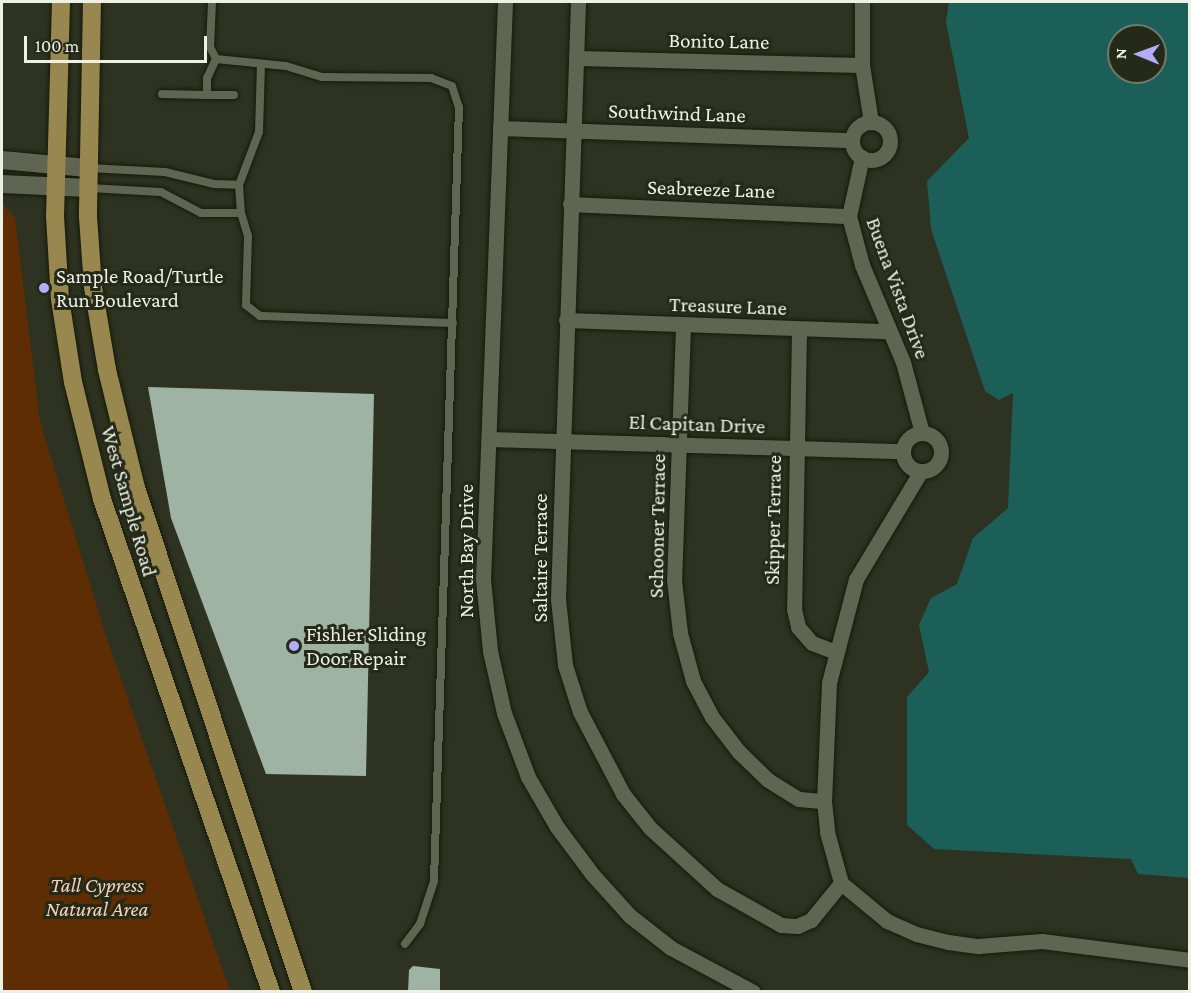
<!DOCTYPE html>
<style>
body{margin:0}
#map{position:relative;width:1191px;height:993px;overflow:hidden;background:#2e3321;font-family:"Crimson Pro",serif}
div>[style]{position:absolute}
.green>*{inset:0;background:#5e2d03}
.water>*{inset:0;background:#1c5f59}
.building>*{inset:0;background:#9fb3a5}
.roads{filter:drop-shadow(0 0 2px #161a0a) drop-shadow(0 0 2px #161a0a)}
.service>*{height:8px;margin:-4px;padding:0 4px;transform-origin:4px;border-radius:4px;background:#606552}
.minor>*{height:15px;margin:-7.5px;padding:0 7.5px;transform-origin:7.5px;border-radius:7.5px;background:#606552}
.minor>.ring{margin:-7.5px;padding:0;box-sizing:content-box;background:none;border:15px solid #606552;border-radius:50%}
.tertiary>*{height:18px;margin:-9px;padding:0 9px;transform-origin:9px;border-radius:9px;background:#606552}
.primary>*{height:18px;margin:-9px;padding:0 9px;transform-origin:9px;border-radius:9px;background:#98874e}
.dots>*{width:16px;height:16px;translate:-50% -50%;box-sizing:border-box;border:3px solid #242918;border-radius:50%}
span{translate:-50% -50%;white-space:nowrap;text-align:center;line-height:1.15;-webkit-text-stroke:6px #242918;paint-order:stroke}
.street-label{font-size:21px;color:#edf0e5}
.poi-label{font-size:21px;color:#edf0e5}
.left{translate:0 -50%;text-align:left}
.park-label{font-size:21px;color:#fad1b8;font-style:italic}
.frame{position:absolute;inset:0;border:3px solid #edf0e5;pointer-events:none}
.north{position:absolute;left:1107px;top:24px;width:60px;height:60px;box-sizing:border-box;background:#242918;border:2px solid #74796a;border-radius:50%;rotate:271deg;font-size:16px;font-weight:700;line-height:24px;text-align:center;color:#edf0e5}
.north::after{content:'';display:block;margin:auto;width:21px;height:27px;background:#b2adf9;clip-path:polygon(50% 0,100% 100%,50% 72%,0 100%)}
.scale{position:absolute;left:24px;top:36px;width:183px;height:27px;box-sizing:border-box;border:3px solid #edf0e5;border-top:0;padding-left:8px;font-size:18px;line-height:21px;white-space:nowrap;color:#edf0e5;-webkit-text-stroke:4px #242918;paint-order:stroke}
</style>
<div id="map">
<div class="green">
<div style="clip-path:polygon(2px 203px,15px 218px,40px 422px,106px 636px,230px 991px,2px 991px)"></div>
</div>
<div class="water">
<div style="clip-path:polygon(evenodd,949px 2px,1189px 2px,1189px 878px,1138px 874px,1131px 859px,934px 849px,907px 825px,907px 697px,929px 672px,919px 625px,931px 598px,957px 584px,973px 538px,1008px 508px,1013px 393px,999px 400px,985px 391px,931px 229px,927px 181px,969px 138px,946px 22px,949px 2px,1119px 36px,1155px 36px,1155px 72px,1119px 72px,1119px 36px)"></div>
</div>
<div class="building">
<div style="clip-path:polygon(148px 387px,374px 394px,366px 776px,266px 774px,171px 518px)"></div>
<div style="clip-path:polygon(413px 966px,440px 969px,440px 992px,408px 992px,409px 970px)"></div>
</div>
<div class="roads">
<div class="service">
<div style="left:212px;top:2px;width:45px;rotate:92.5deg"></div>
<div style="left:210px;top:47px;width:13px;rotate:63deg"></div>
<div style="left:216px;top:59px;width:70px;rotate:5.7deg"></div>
<div style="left:286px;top:66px;width:38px;rotate:17deg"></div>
<div style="left:322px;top:77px;width:109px;rotate:0.5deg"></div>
<div style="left:431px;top:78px;width:22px;rotate:21deg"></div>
<div style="left:452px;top:86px;width:22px;rotate:72deg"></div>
<div style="left:459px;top:107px;width:774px;rotate:91.85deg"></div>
<div style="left:434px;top:881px;width:45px;rotate:108deg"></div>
<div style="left:420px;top:924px;width:25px;rotate:127deg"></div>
<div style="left:216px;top:59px;width:21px;rotate:115deg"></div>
<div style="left:207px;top:78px;width:17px;rotate:90deg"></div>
<div style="left:207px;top:95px;width:27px"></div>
<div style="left:261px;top:64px;width:68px;rotate:91.7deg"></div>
<div style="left:259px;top:132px;width:57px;rotate:110.7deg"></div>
<div style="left:239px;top:185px;width:28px;rotate:86deg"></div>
<div style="left:241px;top:213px;width:24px;rotate:73deg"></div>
<div style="left:248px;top:236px;width:69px;rotate:91.7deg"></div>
<div style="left:246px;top:305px;width:18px;rotate:38deg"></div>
<div style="left:260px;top:316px;width:193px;rotate:2.1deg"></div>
<div style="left:162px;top:94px;width:45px;rotate:1.3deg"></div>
<div style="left:88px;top:168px;width:77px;rotate:3deg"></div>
<div style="left:165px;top:172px;width:50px;rotate:13.8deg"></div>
<div style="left:214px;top:184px;width:25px;rotate:2deg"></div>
<div style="left:89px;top:188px;width:72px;rotate:3.2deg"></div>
<div style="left:161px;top:192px;width:45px;rotate:27.7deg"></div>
<div style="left:201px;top:213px;width:40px"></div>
</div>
<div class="minor">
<div style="left:505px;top:2px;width:577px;rotate:92.18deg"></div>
<div style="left:483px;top:579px;width:72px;rotate:84.4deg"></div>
<div style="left:490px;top:651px;width:64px;rotate:77.3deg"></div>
<div style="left:504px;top:713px;width:68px;rotate:69.4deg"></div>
<div style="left:528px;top:777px;width:58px;rotate:59.9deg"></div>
<div style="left:557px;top:827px;width:59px;rotate:53.3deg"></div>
<div style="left:592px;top:874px;width:57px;rotate:47.9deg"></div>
<div style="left:630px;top:916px;width:52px;rotate:38deg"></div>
<div style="left:671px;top:948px;width:93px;rotate:28.2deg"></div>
<div style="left:578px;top:2px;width:597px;rotate:91.92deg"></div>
<div style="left:558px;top:599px;width:66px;rotate:83.9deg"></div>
<div style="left:565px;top:665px;width:49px;rotate:72.3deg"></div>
<div style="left:580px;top:712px;width:93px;rotate:62.3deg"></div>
<div style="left:623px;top:794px;width:43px;rotate:51.5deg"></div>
<div style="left:650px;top:828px;width:91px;rotate:42.3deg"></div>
<div style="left:717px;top:889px;width:73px;rotate:29.4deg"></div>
<div style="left:781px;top:925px;width:16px;rotate:4deg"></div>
<div style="left:797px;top:926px;width:15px;rotate:-23deg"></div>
<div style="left:811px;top:920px;width:48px;rotate:-51deg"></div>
<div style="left:862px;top:2px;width:63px;rotate:90deg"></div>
<div style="left:862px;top:65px;width:58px;rotate:81deg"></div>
<div style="left:576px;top:58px;width:286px;rotate:1.4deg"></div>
<div class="ring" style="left:852px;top:122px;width:23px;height:23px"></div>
<div style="left:500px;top:128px;width:352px;rotate:2deg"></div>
<div style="left:862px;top:157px;width:60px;rotate:102.4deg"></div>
<div style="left:849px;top:216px;width:51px;rotate:75.1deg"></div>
<div style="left:862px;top:265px;width:105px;rotate:67.1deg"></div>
<div style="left:903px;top:362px;width:73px;rotate:75deg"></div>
<div style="left:570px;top:204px;width:279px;rotate:2.5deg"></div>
<div style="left:566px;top:320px;width:322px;rotate:2deg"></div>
<div style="left:683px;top:326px;width:254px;rotate:92deg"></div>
<div style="left:674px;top:580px;width:53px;rotate:83.5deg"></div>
<div style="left:680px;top:633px;width:50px;rotate:74.8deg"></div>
<div style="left:693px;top:681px;width:41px;rotate:62.2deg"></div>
<div style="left:712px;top:717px;width:44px;rotate:52.4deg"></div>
<div style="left:739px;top:752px;width:40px;rotate:44deg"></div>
<div style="left:768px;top:780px;width:36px;rotate:32deg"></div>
<div style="left:799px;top:799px;width:25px;rotate:5deg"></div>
<div style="left:799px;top:330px;width:279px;rotate:91deg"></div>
<div style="left:794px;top:609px;width:18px;rotate:77deg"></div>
<div style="left:798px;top:627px;width:21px;rotate:49deg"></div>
<div style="left:812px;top:643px;width:26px;rotate:21deg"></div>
<div class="ring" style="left:903px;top:433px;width:23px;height:23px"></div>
<div style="left:489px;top:439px;width:414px;rotate:1.7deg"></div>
<div style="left:921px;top:471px;width:126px;rotate:121deg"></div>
<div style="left:856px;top:579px;width:107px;rotate:104.6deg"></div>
<div style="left:829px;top:683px;width:118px;rotate:92.4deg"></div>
<div style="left:824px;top:801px;width:31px;rotate:84deg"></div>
<div style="left:827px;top:832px;width:53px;rotate:74.6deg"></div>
<div style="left:841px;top:883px;width:60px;rotate:39.6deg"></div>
<div style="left:887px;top:921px;width:32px;rotate:24deg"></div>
<div style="left:916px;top:934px;width:33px;rotate:14deg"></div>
<div style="left:948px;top:942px;width:30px;rotate:8deg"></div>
<div style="left:978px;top:946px;width:64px;rotate:-4.5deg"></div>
<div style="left:1042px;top:941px;width:149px;rotate:7.3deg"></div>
</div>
<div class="tertiary">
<div style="left:2px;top:160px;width:85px;rotate:5.4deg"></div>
<div style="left:2px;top:184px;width:86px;rotate:2.7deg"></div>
</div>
<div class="primary">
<div style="left:61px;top:2px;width:214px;rotate:91.6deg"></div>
<div style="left:55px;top:216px;width:83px;rotate:86.6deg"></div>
<div style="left:60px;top:299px;width:84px;rotate:81.1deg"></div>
<div style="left:73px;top:382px;width:121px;rotate:76.1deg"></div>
<div style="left:102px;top:499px;width:521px;rotate:71.08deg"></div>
<div style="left:92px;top:2px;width:215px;rotate:91.1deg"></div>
<div style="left:88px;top:217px;width:70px;rotate:85.9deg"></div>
<div style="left:93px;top:287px;width:84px;rotate:80.4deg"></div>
<div style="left:107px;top:370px;width:122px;rotate:76.2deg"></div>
<div style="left:136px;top:488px;width:531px;rotate:71.67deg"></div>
</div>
</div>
<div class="dots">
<div style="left:44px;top:288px;background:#b2adf9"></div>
<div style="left:294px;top:646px;background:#b2adf9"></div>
</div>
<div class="street-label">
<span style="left:719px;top:41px;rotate:1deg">Bonito Lane</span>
<span style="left:677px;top:113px;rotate:2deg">Southwind Lane</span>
<span style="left:711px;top:189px;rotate:2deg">Seabreeze Lane</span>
<span style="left:898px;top:288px;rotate:70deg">Buena Vista Drive</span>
<span style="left:728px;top:306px;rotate:2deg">Treasure Lane</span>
<span style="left:697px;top:424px;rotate:2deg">El Capitan Drive</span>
<span style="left:129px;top:501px;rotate:74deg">West Sample Road</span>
<span style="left:773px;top:520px;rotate:-89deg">Skipper Terrace</span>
<span style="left:657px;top:526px;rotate:-89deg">Schooner Terrace</span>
<span style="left:466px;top:551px;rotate:-90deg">North Bay Drive</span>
<span style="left:540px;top:558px;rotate:-90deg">Saltaire Terrace</span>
</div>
<div class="poi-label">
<span class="left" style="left:56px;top:288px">Sample Road/Turtle<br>Run Boulevard</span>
<span class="left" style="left:306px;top:646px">Fishler Sliding<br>Door Repair</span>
</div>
<div class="park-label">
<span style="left:97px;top:897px">Tall Cypress<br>Natural Area</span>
</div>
<div class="frame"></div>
<div class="north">N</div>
<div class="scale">100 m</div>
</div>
